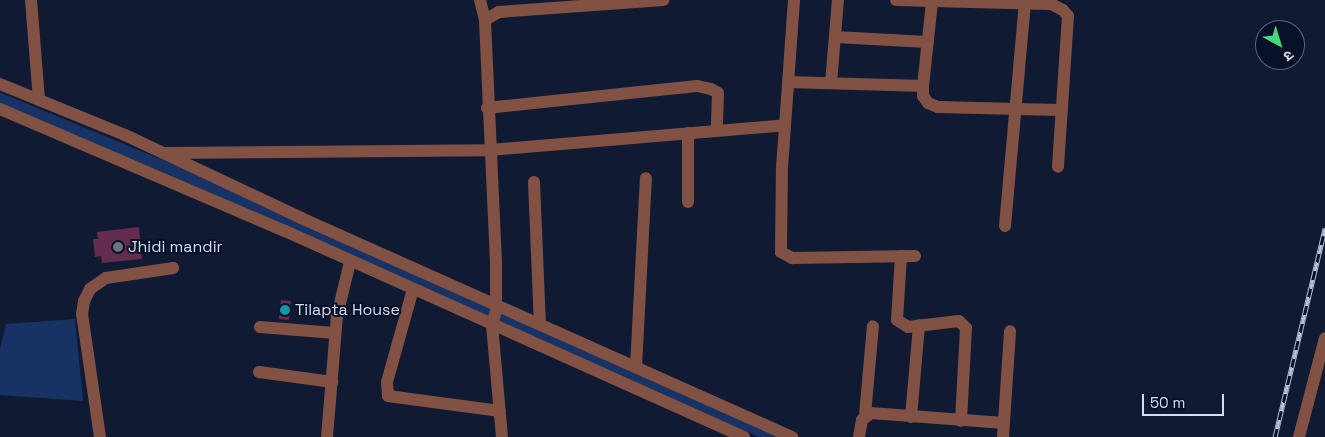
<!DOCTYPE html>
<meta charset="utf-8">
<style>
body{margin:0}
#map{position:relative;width:1325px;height:437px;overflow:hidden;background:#111a33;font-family:"Space Grotesk","Noto Sans Devanagari",sans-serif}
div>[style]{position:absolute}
.water>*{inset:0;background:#173264}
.canal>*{height:11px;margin:-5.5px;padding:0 5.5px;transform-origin:5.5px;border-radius:5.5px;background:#173264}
.building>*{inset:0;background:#642c50;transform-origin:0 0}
.minor>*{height:12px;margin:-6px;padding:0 6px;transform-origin:6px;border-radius:6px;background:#815143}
.rail>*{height:5px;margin-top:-2.5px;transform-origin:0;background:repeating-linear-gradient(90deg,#081128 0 9px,#b7c0d2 0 18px);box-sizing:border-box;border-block:1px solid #b7c0d2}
.dots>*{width:14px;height:14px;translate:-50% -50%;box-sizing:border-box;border:2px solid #081128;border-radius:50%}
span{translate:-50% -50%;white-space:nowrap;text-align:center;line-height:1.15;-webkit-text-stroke:4px #081128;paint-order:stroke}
.poi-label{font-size:16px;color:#d5ddee}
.left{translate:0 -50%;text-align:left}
.north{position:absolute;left:1255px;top:20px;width:50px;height:50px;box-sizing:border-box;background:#081128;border:1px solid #5a6377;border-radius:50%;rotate:141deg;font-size:14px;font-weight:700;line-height:20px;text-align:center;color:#d5ddee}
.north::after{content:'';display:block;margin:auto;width:18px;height:22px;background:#45d77a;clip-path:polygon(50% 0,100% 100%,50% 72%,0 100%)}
.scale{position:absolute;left:1142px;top:394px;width:82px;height:22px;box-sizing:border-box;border:2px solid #d5ddee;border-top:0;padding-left:6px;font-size:15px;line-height:18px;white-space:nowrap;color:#d5ddee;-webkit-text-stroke:4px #081128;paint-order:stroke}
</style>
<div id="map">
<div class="water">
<div style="clip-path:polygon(75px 319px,83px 401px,0 395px,0 349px,6px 324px)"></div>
</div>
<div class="canal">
<div style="left:0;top:98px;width:190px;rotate:22.6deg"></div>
<div style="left:175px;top:171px;width:654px;rotate:23.98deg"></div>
</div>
<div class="building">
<div style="clip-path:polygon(139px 227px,142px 259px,102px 263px,101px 256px,95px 257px,93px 239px,98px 239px,97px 232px)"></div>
<div style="left:281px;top:300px;width:10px;height:19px;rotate:6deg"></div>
</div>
<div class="minor">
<div style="left:31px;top:0;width:100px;rotate:85.4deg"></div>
<div style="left:480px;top:0;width:21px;rotate:76deg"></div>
<div style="left:794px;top:0;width:166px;rotate:94.1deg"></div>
<div style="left:782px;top:166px;width:86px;rotate:90.7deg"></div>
<div style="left:781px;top:252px;width:13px;rotate:29deg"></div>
<div style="left:792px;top:258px;width:123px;rotate:-0.9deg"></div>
<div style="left:896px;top:0;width:155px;rotate:1.5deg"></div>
<div style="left:1051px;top:4px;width:13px;rotate:27deg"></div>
<div style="left:1063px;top:10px;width:8px;rotate:50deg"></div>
<div style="left:1068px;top:16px;width:151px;rotate:93.8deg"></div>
<div style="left:932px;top:2px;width:84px;rotate:96.1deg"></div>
<div style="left:923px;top:86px;width:10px;rotate:90deg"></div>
<div style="left:923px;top:96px;width:9px;rotate:54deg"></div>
<div style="left:928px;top:103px;width:11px;rotate:22deg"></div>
<div style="left:938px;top:107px;width:124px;rotate:1.4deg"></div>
<div style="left:835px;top:37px;width:93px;rotate:3.1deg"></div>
<div style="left:788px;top:82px;width:135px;rotate:1.7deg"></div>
<div style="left:831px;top:83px;width:83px;rotate:-85.2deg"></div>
<div style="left:0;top:84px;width:135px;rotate:22.2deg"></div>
<div style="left:125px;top:135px;width:195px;rotate:25.2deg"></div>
<div style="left:301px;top:218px;width:538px;rotate:24.04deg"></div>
<div style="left:487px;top:108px;width:211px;rotate:-6deg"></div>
<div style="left:697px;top:86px;width:14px;rotate:12deg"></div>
<div style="left:711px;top:89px;width:8px;rotate:30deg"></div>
<div style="left:718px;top:93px;width:37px;rotate:92deg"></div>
<div style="left:0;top:109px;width:310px;rotate:23.2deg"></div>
<div style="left:285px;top:231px;width:503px;rotate:24.17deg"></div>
<div style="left:166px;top:153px;width:324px;rotate:-0.5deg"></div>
<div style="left:490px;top:150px;width:296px;rotate:-4.8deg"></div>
<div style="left:534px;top:182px;width:142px;rotate:87.6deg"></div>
<div style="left:688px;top:202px;width:69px;rotate:-90deg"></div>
<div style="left:1005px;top:226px;width:224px;rotate:-84.9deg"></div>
<div style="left:901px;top:256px;width:64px;rotate:93.6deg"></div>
<div style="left:897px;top:320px;width:13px;rotate:32deg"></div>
<div style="left:908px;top:327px;width:51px;rotate:-6.7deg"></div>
<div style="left:959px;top:321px;width:10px;rotate:45deg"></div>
<div style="left:966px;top:328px;width:93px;rotate:93.1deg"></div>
<div style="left:413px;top:289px;width:97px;rotate:105.6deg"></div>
<div style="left:387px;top:382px;width:14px;rotate:86deg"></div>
<div style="left:388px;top:396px;width:113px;rotate:7.6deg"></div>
<div style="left:260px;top:327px;width:75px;rotate:4.6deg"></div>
<div style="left:636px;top:367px;width:189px;rotate:-87deg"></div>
<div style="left:259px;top:372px;width:74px;rotate:7.8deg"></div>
<div style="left:865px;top:415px;width:89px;rotate:-84.9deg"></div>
<div style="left:911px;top:417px;width:92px;rotate:-85deg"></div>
<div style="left:100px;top:437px;width:124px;rotate:-98.3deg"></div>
<div style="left:82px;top:314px;width:13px;rotate:-81deg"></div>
<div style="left:84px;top:301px;width:13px;rotate:-63deg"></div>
<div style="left:90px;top:289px;width:19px;rotate:-35deg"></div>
<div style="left:106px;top:278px;width:68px;rotate:-8.5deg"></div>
<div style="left:327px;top:437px;width:121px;rotate:-85.3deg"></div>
<div style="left:337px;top:316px;width:56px;rotate:-76.5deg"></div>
<div style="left:502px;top:437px;width:112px;rotate:-95.1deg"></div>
<div style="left:492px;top:325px;width:15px;rotate:-74deg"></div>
<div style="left:496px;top:311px;width:48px;rotate:-90deg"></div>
<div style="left:496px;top:263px;width:243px;rotate:-92.6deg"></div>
<div style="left:485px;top:20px;width:16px;rotate:-30deg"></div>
<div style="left:499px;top:12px;width:165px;rotate:-4.2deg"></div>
<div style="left:859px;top:437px;width:17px;rotate:-80deg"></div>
<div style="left:862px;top:420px;width:11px;rotate:-38deg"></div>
<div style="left:871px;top:413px;width:133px;rotate:4.3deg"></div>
<div style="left:1003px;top:437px;width:106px;rotate:-86.2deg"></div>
<div style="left:1299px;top:437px;width:102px;rotate:-75.3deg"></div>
</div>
<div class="rail">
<div style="left:1275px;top:437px;width:215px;rotate:-76.5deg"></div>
</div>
<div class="dots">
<div style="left:118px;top:247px;background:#6b7280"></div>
<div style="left:285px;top:310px;background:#0f9aa8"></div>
</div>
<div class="poi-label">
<span class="left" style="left:128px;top:247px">Jhidi mandir</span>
<span class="left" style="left:295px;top:310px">Tilapta House</span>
</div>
<div class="north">उ</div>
<div class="scale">50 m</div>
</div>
